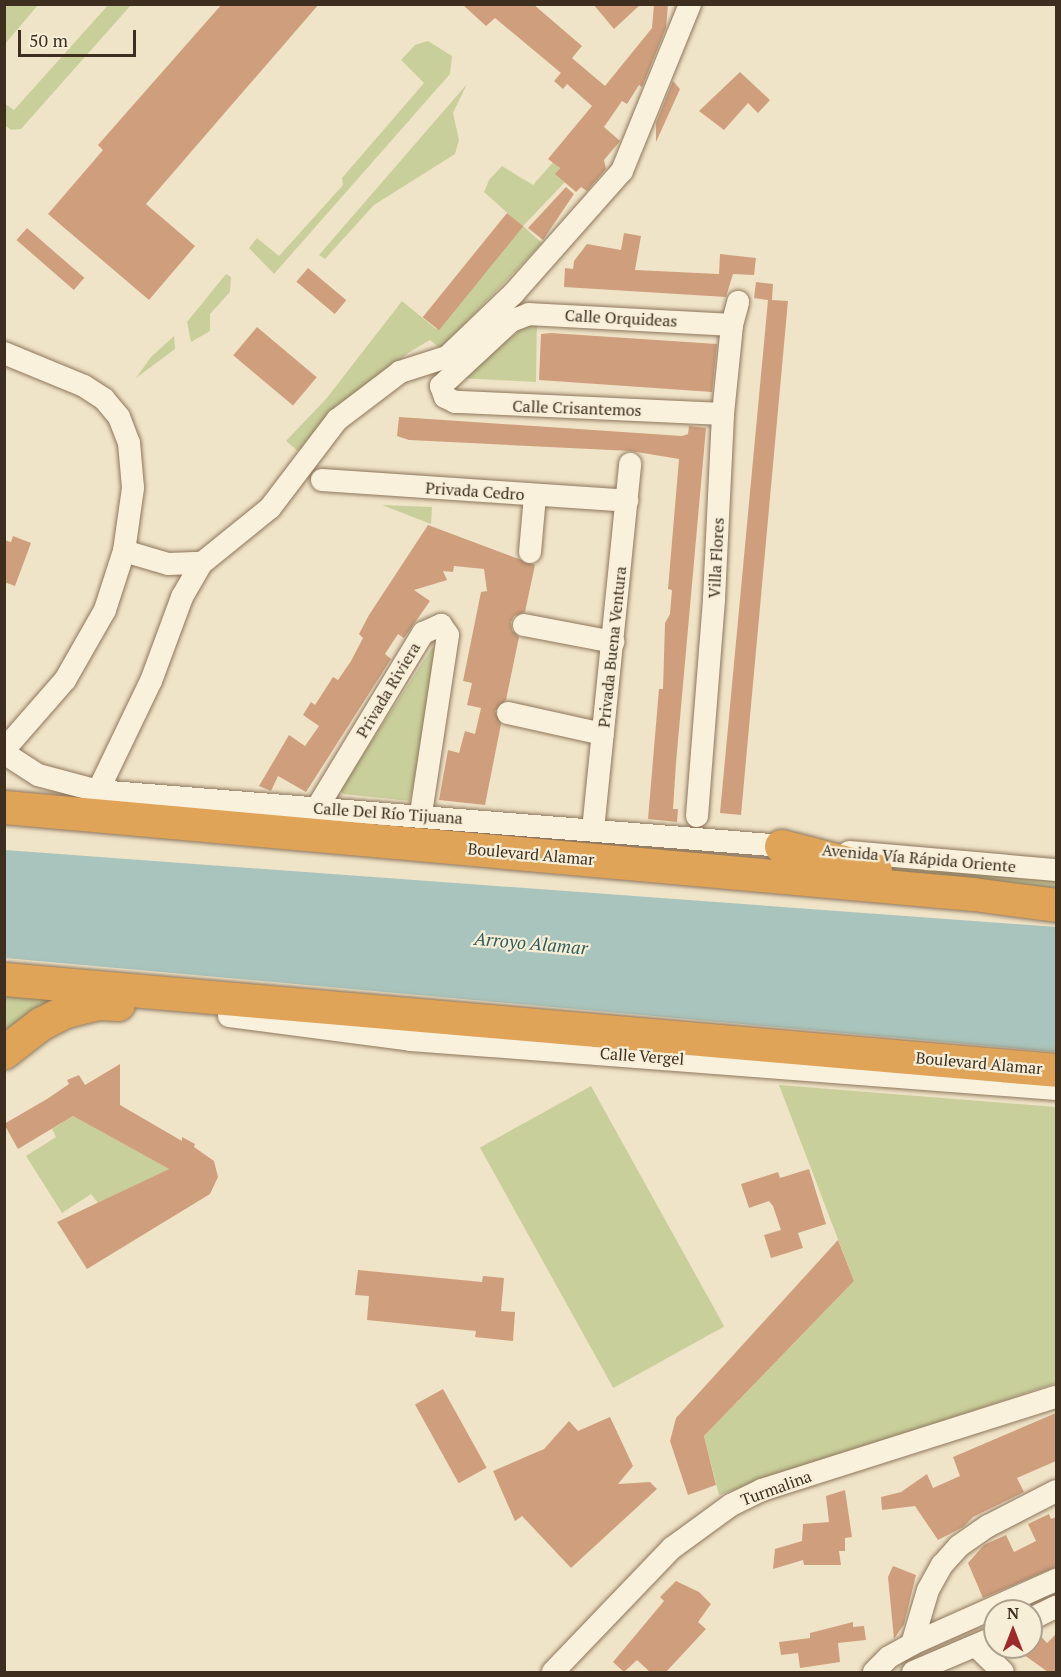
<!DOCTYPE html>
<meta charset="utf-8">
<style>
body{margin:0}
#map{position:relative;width:1061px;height:1677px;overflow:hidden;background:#f0e4c8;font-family:"PT Serif",serif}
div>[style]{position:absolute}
.green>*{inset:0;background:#c9cf9b;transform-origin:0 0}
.water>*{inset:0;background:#a9c4bc}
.building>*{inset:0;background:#cf9f7d;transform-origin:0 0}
.roads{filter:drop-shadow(0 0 2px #8d765c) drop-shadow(0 0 2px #8d765c)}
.minor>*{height:22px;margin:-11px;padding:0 11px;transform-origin:11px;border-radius:11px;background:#faf1dc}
.highway>*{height:33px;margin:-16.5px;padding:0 16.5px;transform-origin:16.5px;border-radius:16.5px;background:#e0a458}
span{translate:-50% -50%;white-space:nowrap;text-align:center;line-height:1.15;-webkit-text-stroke:4.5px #f7eed8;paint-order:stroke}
.street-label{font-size:16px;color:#3d2e20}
.water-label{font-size:18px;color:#2f5d5a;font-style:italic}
.frame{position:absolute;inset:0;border:6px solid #3d2e20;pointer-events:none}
.north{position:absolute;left:983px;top:1599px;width:60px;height:60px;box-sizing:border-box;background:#f7eed8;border:2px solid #ada18e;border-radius:50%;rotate:0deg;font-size:16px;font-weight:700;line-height:24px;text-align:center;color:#3d2e20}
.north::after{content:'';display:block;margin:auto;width:21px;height:27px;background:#9e2a2b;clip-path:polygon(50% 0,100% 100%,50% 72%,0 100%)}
.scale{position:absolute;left:18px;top:30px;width:118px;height:27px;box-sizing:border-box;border:3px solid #3d2e20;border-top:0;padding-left:8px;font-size:18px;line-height:21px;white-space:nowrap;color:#3d2e20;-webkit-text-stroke:4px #f7eed8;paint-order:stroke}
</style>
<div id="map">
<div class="green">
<div style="clip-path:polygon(5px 4px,38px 5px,5px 44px,4px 5px)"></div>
<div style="clip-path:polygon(109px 4px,131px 5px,21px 129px,11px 130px,5px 125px,5px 104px,14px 110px)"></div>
<div style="clip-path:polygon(428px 41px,452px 56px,450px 74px,274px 274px,249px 248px,257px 238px,279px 256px,343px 185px,342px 178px,424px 83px,401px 60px,415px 45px)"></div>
<div style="clip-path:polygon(467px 84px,453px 113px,459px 140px,455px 154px,374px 205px,325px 259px,319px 255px)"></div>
<div style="clip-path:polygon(555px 160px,566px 181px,523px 226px,542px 243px,441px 349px,430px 340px,408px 353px,298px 451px,286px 441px,326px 399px,402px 301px,436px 329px,522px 226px,484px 192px,489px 180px,502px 166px,533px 185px)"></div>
<div style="clip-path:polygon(226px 274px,231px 277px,230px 292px,210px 314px,210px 331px,191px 342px,187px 322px)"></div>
<div style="clip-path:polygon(537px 317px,536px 382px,458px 378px)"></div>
<div style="clip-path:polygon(174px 336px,175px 349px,136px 378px,151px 357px)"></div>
<div style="clip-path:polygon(382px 505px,432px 507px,431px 524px)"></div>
<div style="clip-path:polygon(432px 648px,440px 650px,410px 801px,343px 794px,340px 790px)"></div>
<div style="clip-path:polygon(876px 865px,1056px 881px,1056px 893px,927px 881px)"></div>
<div style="clip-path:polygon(5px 990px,89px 998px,5px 1041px)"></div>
<div style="clip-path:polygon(779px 1085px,1056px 1107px,1056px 1383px,719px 1495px,704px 1436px,854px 1281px)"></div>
<div style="left:591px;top:1086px;width:275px;height:127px;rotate:61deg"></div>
<div style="clip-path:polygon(73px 1116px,169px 1169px,98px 1203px,91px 1194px,62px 1213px,26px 1156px,56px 1137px,52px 1129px)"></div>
</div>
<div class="water">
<div style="clip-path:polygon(5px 850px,1056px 927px,1056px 1052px,5px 958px)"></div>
</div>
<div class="building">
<div style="clip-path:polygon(222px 4px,319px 4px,146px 204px,195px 246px,149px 300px,48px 214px,103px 150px,98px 145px)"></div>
<div style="clip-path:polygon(462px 4px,533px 4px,582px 46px,572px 58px,605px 86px,652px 28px,654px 4px,668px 4px,666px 28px,642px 87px,639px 85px,627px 104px,622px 101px,604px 127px,620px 141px,604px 160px,606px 169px,587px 191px,581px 187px,576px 192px,555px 174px,560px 168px,548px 159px,592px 106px,567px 84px,563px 89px,554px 81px,561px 73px,495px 18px,486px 26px)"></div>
<div style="clip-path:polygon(593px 4px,641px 4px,614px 29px)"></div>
<div style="clip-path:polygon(740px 72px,770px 100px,758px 113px,748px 103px,724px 130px,699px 111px)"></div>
<div style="clip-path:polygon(673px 81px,680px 89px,656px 142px,656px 123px)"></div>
<div style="clip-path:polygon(566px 187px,574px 194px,543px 240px,528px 228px)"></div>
<div style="left:507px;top:213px;width:21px;height:134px;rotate:39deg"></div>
<div style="left:27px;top:228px;width:76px;height:16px;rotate:41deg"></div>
<div style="clip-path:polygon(624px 233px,641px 236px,635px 270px,719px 274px,720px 254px,756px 258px,754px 275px,733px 274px,726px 297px,564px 287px,565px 268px,573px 269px,574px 261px,587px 244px,621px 250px)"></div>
<div style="left:308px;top:268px;width:50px;height:18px;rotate:40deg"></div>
<div style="clip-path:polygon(756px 282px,773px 284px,772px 300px,788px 301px,741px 815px,720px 813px,768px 300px,754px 298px)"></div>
<div style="left:257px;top:327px;width:78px;height:37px;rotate:40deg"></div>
<div style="clip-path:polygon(551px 333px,717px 344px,712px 392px,539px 380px,541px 334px)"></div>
<div style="clip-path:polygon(399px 417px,682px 436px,688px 434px,689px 426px,706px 428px,676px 763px,673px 809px,678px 809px,677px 822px,648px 819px,659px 689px,663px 689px,665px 623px,670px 614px,672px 590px,668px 589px,679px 459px,631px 451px,409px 440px,397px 436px)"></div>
<div style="clip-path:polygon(428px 525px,535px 565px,525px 612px,514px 616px,511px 622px,512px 630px,519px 637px,506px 700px,495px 711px,501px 724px,485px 805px,439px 800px,448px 750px,459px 753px,465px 731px,475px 734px,481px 708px,467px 705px,472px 683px,463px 681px,481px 592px,487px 591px,484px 569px,454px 566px,453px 572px,443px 571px,447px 580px,414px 590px,430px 601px,404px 638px,398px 634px,385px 654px,391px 659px,306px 792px,278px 776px,271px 791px,259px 786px,289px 735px,305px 746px,319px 726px,303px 715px,311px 702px,315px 705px,333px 677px,338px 680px,351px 661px,363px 638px,359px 634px,369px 615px)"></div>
<div style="clip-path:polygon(13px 536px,31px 543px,15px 586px,4px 582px,4px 540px,11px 542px)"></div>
<div style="clip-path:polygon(120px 1064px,120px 1105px,182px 1141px,182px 1137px,195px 1144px,194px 1147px,214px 1161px,218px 1177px,210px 1194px,87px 1269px,57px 1222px,169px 1169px,73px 1116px,18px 1149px,4px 1124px,47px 1099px,69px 1084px,67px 1080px,79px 1075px,85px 1085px)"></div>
<div style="clip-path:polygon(809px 1169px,826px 1224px,798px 1233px,803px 1248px,771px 1258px,764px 1235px,781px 1230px,773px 1206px,769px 1201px,749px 1208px,741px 1184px,778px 1172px,780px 1178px)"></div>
<div style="clip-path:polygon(838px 1240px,854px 1281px,704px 1436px,716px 1485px,688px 1495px,670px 1441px,676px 1418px)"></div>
<div style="clip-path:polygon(358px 1270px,482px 1282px,483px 1276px,504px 1278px,501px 1311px,515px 1312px,513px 1341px,475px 1337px,476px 1331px,367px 1320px,369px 1296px,355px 1295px)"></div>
<div style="left:443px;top:1389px;width:90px;height:32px;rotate:61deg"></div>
<div style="clip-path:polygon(1056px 1413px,1056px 1461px,1017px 1478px,1024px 1492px,973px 1517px,963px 1527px,938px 1540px,915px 1506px,882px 1510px,881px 1497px,901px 1492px,927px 1474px,933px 1488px,960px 1476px,953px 1457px)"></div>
<div style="clip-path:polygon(610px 1417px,633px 1466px,618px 1484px,650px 1482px,657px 1489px,571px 1568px,522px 1516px,515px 1521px,493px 1471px,544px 1449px,569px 1421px,578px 1431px)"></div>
<div style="clip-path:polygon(845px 1490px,852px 1537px,845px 1538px,845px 1551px,839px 1551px,841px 1565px,804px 1565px,803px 1560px,773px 1569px,775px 1549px,802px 1541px,803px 1524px,829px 1522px,826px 1496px)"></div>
<div style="clip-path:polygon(1049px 1514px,1051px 1519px,1056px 1517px,1056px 1567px,983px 1598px,968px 1563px,984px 1545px,1006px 1535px,1014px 1552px,1036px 1541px,1028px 1524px)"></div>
<div style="clip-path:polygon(893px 1566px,916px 1575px,904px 1624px,894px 1639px,888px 1577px)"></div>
<div style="clip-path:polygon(676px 1581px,699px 1592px,711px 1604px,698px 1622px,706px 1629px,666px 1672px,650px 1672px,637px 1660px,624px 1672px,613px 1662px,664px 1601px,660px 1597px)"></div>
<div style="clip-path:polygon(853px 1622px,853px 1627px,864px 1626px,866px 1640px,838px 1643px,840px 1662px,800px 1668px,798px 1653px,781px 1655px,779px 1642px,810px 1638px,810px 1633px)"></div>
<div style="clip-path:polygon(1036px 1631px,1047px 1643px,1056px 1634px,1056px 1672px,1048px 1672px,1013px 1647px,1031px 1647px,1031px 1632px)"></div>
</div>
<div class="roads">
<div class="minor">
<div style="left:4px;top:353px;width:87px;rotate:22.4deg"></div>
<div style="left:84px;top:386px;width:24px;rotate:33deg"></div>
<div style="left:104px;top:399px;width:23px;rotate:50deg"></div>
<div style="left:119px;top:417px;width:28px;rotate:69deg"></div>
<div style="left:129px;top:443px;width:45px;rotate:84.9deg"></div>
<div style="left:133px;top:488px;width:64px;rotate:98.1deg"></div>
<div style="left:124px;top:551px;width:62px;rotate:107.9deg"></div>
<div style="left:105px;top:610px;width:81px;rotate:119.7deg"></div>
<div style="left:65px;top:680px;width:93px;rotate:131.1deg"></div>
<div style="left:723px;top:414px;width:268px;rotate:-177.4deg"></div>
<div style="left:455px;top:402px;width:11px;rotate:-153deg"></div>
<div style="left:445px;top:397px;width:12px;rotate:-110deg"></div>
<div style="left:441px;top:386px;width:96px;rotate:-42.9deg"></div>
<div style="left:511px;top:321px;width:19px;rotate:-21deg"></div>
<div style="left:529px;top:314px;width:203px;rotate:3.1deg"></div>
<div style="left:322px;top:480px;width:306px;rotate:3.9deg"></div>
<div style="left:124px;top:551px;width:46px;rotate:16.5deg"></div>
<div style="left:168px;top:564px;width:34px;rotate:-2deg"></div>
<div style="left:202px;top:563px;width:87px;rotate:-39deg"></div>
<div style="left:270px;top:508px;width:111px;rotate:-52.7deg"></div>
<div style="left:337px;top:420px;width:79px;rotate:-37.3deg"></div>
<div style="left:400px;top:372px;width:49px;rotate:-17.7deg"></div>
<div style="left:447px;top:357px;width:91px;rotate:-43.7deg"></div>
<div style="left:513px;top:294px;width:164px;rotate:-48.5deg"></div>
<div style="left:622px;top:171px;width:180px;rotate:-67.8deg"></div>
<div style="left:530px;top:552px;width:56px;rotate:-84.9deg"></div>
<div style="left:524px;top:625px;width:91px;rotate:10.8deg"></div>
<div style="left:508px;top:713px;width:97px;rotate:12.5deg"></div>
<div style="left:4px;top:753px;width:40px;rotate:32.9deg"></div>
<div style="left:38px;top:775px;width:62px;rotate:14.9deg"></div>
<div style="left:98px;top:791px;width:700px;rotate:4.59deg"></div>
<div style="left:98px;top:791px;width:122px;rotate:-64.3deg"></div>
<div style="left:151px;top:681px;width:90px;rotate:-69.7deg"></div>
<div style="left:182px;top:597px;width:39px;rotate:-60deg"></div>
<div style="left:317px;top:808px;width:205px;rotate:-58.8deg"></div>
<div style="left:423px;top:633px;width:20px;rotate:-24deg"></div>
<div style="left:441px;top:625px;width:12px;rotate:55deg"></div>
<div style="left:448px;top:635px;width:181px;rotate:98.6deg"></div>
<div style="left:697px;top:816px;width:218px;rotate:-85.5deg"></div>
<div style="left:714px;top:599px;width:185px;rotate:-87.2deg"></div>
<div style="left:723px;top:414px;width:89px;rotate:-84.2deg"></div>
<div style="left:732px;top:325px;width:24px;rotate:-75deg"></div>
<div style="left:593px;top:830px;width:368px;rotate:-84.2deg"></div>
<div style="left:849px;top:852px;width:208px;rotate:5deg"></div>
<div style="left:229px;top:1016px;width:184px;rotate:7.5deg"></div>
<div style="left:411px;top:1040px;width:647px;rotate:4.34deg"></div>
<div style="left:1031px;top:1619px;width:28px;rotate:-26deg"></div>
<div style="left:912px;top:1644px;width:56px;rotate:-73.5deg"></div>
<div style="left:928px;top:1590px;width:29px;rotate:-61deg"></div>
<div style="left:942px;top:1565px;width:25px;rotate:-48deg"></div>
<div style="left:959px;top:1546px;width:35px;rotate:-35deg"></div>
<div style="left:988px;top:1526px;width:76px;rotate:-27.2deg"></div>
<div style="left:976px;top:1646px;width:37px;rotate:44deg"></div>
<div style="left:553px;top:1672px;width:172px;rotate:-46.2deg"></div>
<div style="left:672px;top:1548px;width:73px;rotate:-36.1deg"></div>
<div style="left:731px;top:1505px;width:34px;rotate:-26deg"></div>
<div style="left:762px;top:1490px;width:308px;rotate:-17.6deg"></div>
<div style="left:874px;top:1672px;width:21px;rotate:-45deg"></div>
<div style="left:889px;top:1657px;width:26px;rotate:-29deg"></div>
<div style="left:912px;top:1644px;width:158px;rotate:-24deg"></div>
<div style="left:913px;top:1672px;width:89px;rotate:-23.1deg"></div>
</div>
<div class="highway">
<div style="left:4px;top:807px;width:973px;rotate:5.13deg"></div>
<div style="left:973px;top:894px;width:84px;rotate:7.5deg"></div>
<div style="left:781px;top:846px;width:97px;rotate:14.3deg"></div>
<div style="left:4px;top:979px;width:1056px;rotate:4.94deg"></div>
<div style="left:4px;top:1052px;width:46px;rotate:-37.9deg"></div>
<div style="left:40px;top:1024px;width:29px;rotate:-27deg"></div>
<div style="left:66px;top:1011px;width:32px;rotate:-14deg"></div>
<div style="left:97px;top:1003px;width:21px;rotate:3deg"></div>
</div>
</div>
<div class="street-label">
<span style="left:621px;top:318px;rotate:3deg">Calle Orquideas</span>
<span style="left:577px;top:408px;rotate:2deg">Calle Crisantemos</span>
<span style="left:475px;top:491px;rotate:4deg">Privada Cedro</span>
<span style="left:716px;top:558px;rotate:-87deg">Villa Flores</span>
<span style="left:612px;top:647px;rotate:-84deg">Privada Buena Ventura</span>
<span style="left:388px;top:690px;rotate:-59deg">Privada Riviera</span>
<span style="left:388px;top:813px;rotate:4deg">Calle Del Río Tijuana</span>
<span style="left:531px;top:854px;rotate:5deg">Boulevard Alamar</span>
<span style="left:919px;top:858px;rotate:5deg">Avenida Vía Rápida Oriente</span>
<span style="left:642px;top:1056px;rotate:4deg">Calle Vergel</span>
<span style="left:979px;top:1063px;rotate:5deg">Boulevard Alamar</span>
<span style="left:776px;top:1488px;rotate:-20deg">Turmalina</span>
</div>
<div class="water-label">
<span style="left:531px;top:943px;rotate:5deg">Arroyo Alamar</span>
</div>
<div class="frame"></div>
<div class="north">N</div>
<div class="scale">50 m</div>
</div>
